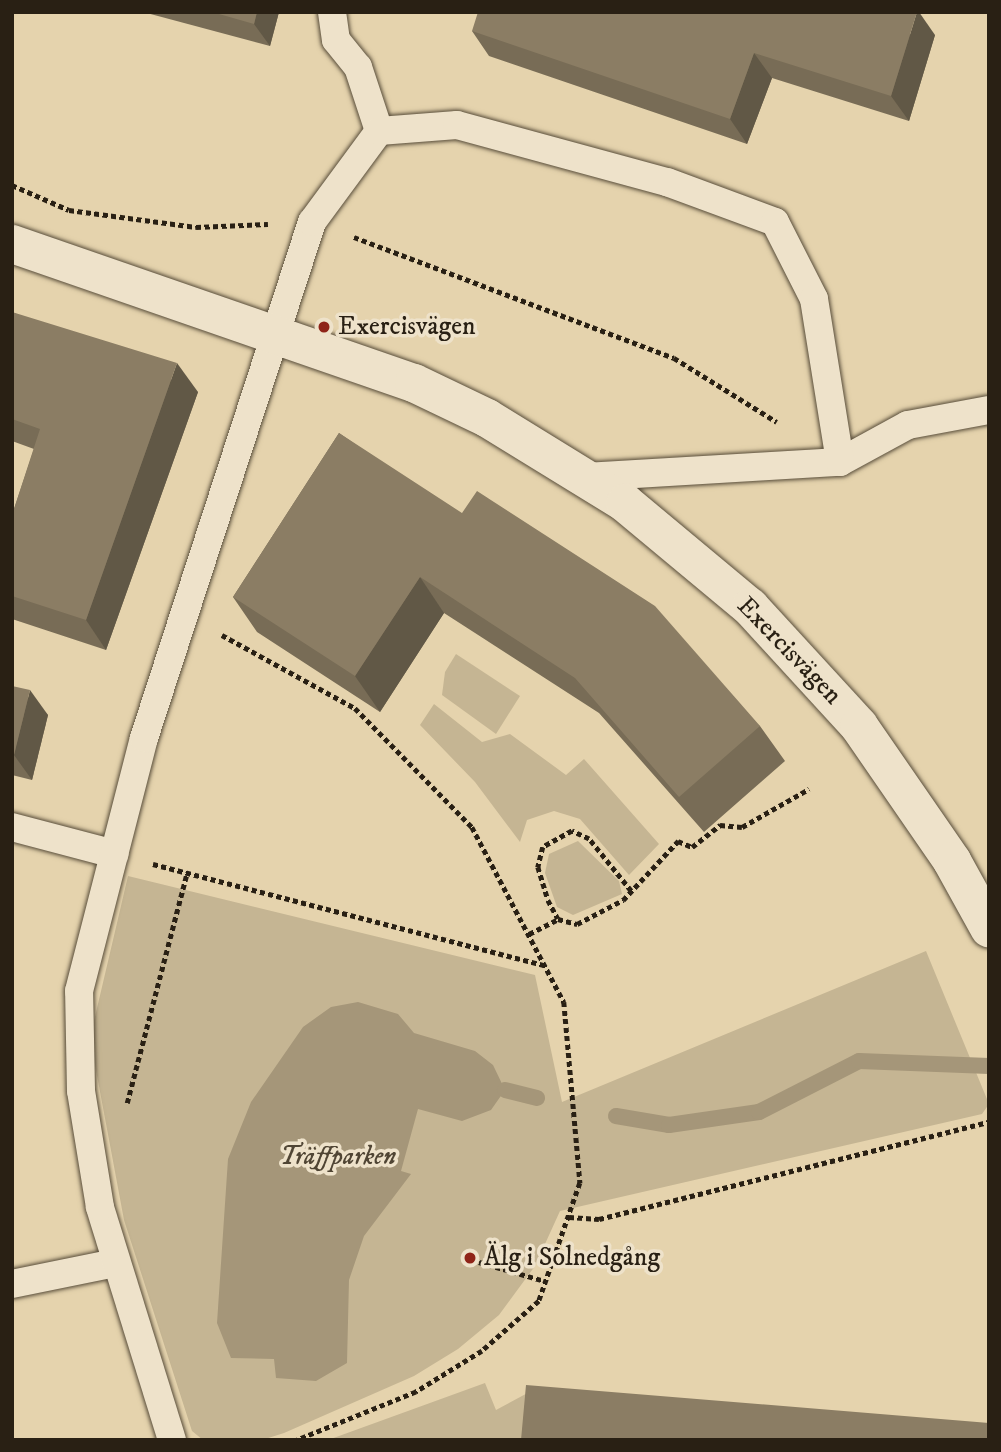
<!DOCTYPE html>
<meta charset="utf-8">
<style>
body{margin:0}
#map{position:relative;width:1001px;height:1452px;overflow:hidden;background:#e5d3ad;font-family:"IM FELL DW Pica",serif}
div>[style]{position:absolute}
.green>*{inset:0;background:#c5b593}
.water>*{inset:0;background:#a59679}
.stream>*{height:16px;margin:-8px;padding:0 8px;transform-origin:8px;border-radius:8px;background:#a59679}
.path>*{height:4.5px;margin-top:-2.25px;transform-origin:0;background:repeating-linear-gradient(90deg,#292014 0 5px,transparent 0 8.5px)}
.roads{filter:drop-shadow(0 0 2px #584d3a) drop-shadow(0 0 2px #584d3a)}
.lane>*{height:28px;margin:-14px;padding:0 14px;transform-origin:14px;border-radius:14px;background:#eee2ca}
.street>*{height:38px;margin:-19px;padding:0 19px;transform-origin:19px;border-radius:19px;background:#eee2ca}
.wall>*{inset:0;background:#786c56}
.shaded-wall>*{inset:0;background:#615846}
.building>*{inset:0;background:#8b7d64}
.dots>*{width:19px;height:19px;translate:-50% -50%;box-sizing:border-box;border:4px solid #eee2ca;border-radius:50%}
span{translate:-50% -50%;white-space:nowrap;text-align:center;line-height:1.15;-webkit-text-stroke:7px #eee2ca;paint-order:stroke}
.poi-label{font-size:26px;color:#292014}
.left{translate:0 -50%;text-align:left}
.street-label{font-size:26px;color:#292014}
.park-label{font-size:26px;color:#504534;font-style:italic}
.frame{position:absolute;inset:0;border:14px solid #292014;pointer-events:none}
</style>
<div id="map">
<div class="green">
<div style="clip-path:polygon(456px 654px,520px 696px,496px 734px,442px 695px,445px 672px)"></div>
<div style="clip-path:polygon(434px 704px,482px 742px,510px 734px,566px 775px,584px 759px,659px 844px,629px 875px,580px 819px,554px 811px,527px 820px,520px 842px,475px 782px,420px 725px)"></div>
<div style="clip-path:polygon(578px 841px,619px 881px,622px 894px,573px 915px,557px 907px,545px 873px,549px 854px)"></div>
<div style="clip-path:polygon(128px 876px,535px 975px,562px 1102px,926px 951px,989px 1104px,982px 1114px,560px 1211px,535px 1266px,499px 1315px,458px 1349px,414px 1376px,284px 1433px,262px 1440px,203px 1440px,192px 1431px,124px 1220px,90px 1038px)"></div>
<div style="clip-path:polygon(485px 1383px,496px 1410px,535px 1389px,538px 1440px,328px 1440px)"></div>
</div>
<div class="water">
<div style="clip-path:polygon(358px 1002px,398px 1014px,414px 1033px,475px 1051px,493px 1065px,505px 1090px,491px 1110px,462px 1121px,418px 1109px,401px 1171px,411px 1174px,364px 1236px,349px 1280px,347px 1363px,316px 1381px,276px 1378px,274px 1359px,231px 1358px,217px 1323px,228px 1159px,251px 1102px,303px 1027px,331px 1007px)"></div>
</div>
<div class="stream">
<div style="left:505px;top:1090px;width:33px;rotate:14deg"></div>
<div style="left:616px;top:1116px;width:54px;rotate:9.6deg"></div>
<div style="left:669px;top:1125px;width:91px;rotate:-8.2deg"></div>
<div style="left:759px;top:1112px;width:112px;rotate:-27deg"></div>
<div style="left:859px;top:1061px;width:130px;rotate:2.2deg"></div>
</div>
<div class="path">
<div style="left:12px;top:185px;width:62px;rotate:23.7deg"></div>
<div style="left:69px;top:210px;width:128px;rotate:7.6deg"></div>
<div style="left:196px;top:227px;width:72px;rotate:-2.4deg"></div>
<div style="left:354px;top:237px;width:342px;rotate:20.7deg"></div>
<div style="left:674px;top:358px;width:121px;rotate:31.9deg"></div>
<div style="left:222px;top:635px;width:152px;rotate:28.8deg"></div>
<div style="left:355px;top:708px;width:167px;rotate:45.5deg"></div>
<div style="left:472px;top:827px;width:198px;rotate:62.3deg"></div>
<div style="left:564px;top:1002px;width:182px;rotate:84.9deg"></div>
<div style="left:580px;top:1183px;width:125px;rotate:109.2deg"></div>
<div style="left:539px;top:1301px;width:76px;rotate:138.7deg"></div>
<div style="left:482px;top:1351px;width:78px;rotate:148.2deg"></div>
<div style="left:416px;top:1392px;width:128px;rotate:158deg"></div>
<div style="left:153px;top:864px;width:404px;rotate:14.5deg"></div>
<div style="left:631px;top:891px;width:67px;rotate:-128.9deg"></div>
<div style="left:589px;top:839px;width:19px;rotate:-155deg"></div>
<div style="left:572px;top:831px;width:33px;rotate:151deg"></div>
<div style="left:543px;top:847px;width:21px;rotate:104deg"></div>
<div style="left:538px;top:867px;width:34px;rotate:73deg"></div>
<div style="left:548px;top:900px;width:21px;rotate:62deg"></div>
<div style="left:558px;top:919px;width:20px;rotate:15deg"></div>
<div style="left:577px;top:924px;width:52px;rotate:-27.6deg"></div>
<div style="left:623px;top:900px;width:81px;rotate:-47deg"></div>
<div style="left:678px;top:841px;width:15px;rotate:23deg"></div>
<div style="left:692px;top:847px;width:36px;rotate:-38deg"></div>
<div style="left:720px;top:825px;width:22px;rotate:5deg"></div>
<div style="left:742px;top:827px;width:77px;rotate:-29.6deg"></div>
<div style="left:529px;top:934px;width:33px;rotate:-27deg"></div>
<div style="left:127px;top:1103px;width:238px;rotate:-75.4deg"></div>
<div style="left:569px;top:1217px;width:30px;rotate:4deg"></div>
<div style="left:599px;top:1219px;width:402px;rotate:-14deg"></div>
<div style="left:479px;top:1262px;width:69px;rotate:16.1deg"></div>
</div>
<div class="roads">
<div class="lane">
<div style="left:332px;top:12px;width:28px;rotate:82deg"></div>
<div style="left:336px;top:40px;width:35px;rotate:51deg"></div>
<div style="left:358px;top:67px;width:67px;rotate:71.8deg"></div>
<div style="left:585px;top:477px;width:255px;rotate:-3.4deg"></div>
<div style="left:840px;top:462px;width:77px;rotate:-28.6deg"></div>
<div style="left:908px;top:425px;width:82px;rotate:-10.5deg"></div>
<div style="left:12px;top:827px;width:106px;rotate:14.8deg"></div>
<div style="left:12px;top:1284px;width:105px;rotate:-11.5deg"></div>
<div style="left:172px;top:1440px;width:244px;rotate:-107.2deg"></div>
<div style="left:100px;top:1207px;width:118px;rotate:-99.3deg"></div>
<div style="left:81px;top:1091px;width:100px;rotate:-91.1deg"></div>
<div style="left:79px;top:991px;width:261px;rotate:-75.6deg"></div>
<div style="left:144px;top:738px;width:543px;rotate:-71.97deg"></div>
<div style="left:312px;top:222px;width:113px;rotate:-53.6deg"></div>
<div style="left:379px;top:131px;width:78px;rotate:-4.4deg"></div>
<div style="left:457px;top:125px;width:218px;rotate:15.2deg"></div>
<div style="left:667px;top:182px;width:115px;rotate:20.3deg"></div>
<div style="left:775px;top:222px;width:86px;rotate:63.1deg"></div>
<div style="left:814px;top:299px;width:165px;rotate:80.9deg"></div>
</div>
<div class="street">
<div style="left:12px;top:244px;width:425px;rotate:19.1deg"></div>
<div style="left:414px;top:383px;width:81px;rotate:25.6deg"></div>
<div style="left:487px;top:418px;width:162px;rotate:31.6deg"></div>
<div style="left:625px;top:503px;width:163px;rotate:39.8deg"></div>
<div style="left:750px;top:607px;width:161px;rotate:47.5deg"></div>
<div style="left:859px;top:726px;width:164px;rotate:55.4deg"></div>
<div style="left:952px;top:861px;width:77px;rotate:61.1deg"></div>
</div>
</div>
<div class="wall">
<div style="clip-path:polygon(143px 12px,279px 12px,270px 46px)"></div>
<div style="clip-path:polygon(472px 31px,935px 35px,909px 121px,772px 78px,747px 144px,489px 56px)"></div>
<div style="clip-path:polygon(12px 312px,198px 392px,106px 650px,12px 619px,12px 515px,34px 449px,12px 441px)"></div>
<div style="clip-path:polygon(339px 433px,760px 726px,785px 761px,704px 832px,599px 713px,444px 613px,380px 712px,257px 632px,233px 597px)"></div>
<div style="clip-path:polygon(12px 686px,48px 715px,32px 780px,12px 775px)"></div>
</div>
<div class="shaded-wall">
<div style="clip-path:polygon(257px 12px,279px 12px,270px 46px,254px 24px)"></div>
<div style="clip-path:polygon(917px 12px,919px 12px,935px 35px,909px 121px,891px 96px)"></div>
<div style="clip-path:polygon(754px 53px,772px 78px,747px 144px,730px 119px)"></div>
<div style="clip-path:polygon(177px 363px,198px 392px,106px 650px,86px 620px)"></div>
<div style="clip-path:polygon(420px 577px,444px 613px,380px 712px,355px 676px)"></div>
<div style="clip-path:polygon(30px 690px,48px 715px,32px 780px,14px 755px)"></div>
</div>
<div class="building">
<div style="clip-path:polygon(212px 12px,257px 12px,254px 24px)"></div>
<div style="clip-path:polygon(478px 12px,917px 12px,891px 96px,754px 53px,730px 119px,472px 31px)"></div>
<div style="clip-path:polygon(12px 312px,177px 363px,86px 620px,12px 596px,12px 515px,40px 429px,12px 419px)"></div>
<div style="clip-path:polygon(339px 433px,462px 513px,477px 491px,655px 606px,760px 726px,679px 797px,575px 678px,420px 577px,355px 676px,233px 597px)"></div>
<div style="clip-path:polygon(12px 686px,30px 690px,14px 755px,12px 754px)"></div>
<div style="clip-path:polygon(526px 1385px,989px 1423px,989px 1440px,521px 1440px)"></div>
</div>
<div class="dots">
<div style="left:324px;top:327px;background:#8f2418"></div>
<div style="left:470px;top:1258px;background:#8f2418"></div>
</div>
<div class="poi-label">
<span class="left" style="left:338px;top:327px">Exercisvägen</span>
<span class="left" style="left:484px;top:1258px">Älg i Solnedgång</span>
</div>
<div class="street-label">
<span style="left:789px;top:651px;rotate:46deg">Exercisvägen</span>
</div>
<div class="park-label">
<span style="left:338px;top:1157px">Träffparken</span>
</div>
<div class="frame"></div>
</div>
